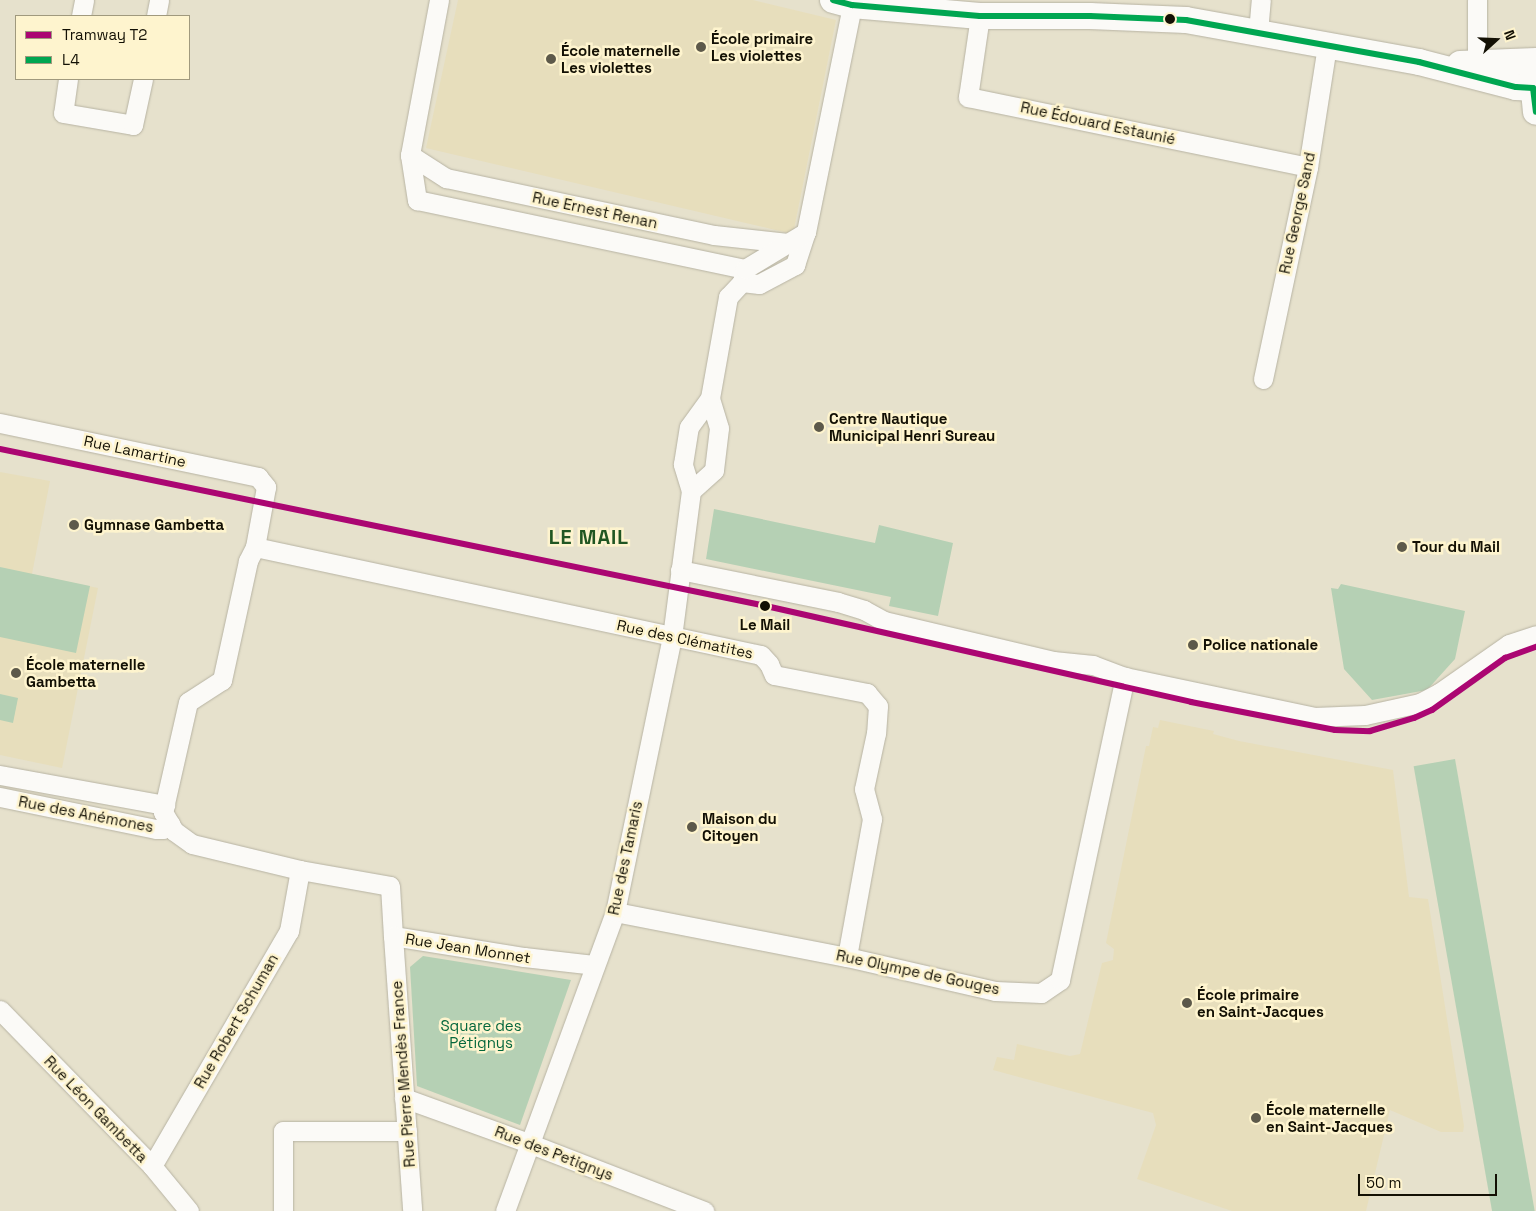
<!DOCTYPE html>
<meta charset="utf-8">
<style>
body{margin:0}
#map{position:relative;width:1536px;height:1211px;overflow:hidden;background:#e6e1cc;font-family:"Space Grotesk",sans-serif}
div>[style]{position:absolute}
.built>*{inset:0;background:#e7debc}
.green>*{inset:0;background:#b5d0b4;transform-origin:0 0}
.roads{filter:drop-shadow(0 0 1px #b7b3a3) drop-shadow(0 0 1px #b7b3a3)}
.street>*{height:19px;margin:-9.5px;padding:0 9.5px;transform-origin:9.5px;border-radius:9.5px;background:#fbfaf7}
.secondary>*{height:26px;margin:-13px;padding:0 13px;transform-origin:13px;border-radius:13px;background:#fbfaf7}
.bus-1>*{height:6px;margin:-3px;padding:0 3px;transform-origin:3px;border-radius:3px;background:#00a651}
.tram-1>*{height:6px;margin:-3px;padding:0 3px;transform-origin:3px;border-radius:3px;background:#ab0672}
.dots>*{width:14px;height:14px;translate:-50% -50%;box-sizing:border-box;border:2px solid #fef4ce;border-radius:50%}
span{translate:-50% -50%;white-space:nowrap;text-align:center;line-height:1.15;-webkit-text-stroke:5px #fef4ce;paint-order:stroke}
.poi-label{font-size:15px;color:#131004;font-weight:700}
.left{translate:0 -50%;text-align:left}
.street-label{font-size:15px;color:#131004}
.stop-label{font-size:15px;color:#131004;font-weight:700}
.park-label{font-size:15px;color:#05673d}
.district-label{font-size:20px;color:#205622;font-weight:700;letter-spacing:1px}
.legend{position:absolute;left:15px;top:15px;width:175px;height:65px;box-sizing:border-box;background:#fef4ce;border:1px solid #a0997d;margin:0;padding:6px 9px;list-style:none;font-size:15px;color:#131004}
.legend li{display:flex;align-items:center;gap:10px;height:25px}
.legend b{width:25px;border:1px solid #a0997d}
.north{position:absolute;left:1471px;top:15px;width:50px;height:50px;-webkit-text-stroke:4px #fef4ce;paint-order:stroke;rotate:70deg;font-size:14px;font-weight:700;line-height:20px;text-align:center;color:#131004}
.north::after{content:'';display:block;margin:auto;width:18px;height:22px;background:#131004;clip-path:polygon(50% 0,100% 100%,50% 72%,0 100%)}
.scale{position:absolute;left:1358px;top:1174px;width:139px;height:22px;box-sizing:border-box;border:2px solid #131004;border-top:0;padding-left:6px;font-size:15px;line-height:18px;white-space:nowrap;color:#131004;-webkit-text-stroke:4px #fef4ce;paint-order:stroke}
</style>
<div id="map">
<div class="built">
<div style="clip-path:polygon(458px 0,753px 0,836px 20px,793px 234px,426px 148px)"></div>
<div style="clip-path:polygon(0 472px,50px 481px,32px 574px,98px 588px,62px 768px,0 755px)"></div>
<div style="clip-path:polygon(1160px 720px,1214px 731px,1213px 734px,1239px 741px,1393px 770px,1409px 897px,1428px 899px,1464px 1126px,1463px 1132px,1441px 1132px,1390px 1110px,1366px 1211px,1232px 1211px,1137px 1179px,1156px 1125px,1153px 1113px,993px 1070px,997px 1057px,1014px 1060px,1017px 1044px,1070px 1056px,1080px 1054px,1102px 963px,1113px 960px,1114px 949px,1106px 943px,1146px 746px,1149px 746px,1153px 727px,1158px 728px)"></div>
</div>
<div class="green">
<div style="clip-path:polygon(714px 509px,875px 543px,879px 525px,953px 543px,938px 616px,889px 606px,891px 597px,706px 559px)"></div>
<div style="clip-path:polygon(0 567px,90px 586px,76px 653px,0 637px)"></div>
<div style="clip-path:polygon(1341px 584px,1465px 611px,1455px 659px,1427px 690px,1372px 700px,1344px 669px,1331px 588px,1338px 589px)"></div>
<div style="clip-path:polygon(0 694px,18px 698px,13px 723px,0 720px)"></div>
<div style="left:1455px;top:759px;width:459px;height:42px;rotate:80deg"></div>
<div style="clip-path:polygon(423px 956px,571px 980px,520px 1125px,417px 1086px,410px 967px)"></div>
</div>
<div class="roads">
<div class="street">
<div style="left:439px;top:0;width:158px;rotate:100.6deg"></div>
<div style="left:410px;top:155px;width:46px;rotate:81.2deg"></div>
<div style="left:417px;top:200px;width:335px;rotate:11.9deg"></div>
<div style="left:1477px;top:0;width:64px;rotate:90deg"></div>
<div style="left:81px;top:16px;width:16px;rotate:-79deg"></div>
<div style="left:156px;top:16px;width:16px;rotate:-79deg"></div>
<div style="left:980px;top:16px;width:82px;rotate:98.4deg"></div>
<div style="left:968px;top:97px;width:347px;rotate:11.6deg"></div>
<div style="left:1258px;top:32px;width:32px;rotate:-85deg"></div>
<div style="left:68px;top:79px;width:34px;rotate:98deg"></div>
<div style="left:63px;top:113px;width:71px;rotate:9.7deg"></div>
<div style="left:133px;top:125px;width:47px;rotate:-77.7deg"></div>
<div style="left:410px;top:155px;width:43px;rotate:32.6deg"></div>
<div style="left:446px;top:178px;width:274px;rotate:12deg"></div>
<div style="left:714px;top:235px;width:74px;rotate:6.2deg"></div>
<div style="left:742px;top:282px;width:17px;rotate:7deg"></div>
<div style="left:759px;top:284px;width:41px;rotate:-27.8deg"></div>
<div style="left:795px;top:265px;width:35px;rotate:-72deg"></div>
<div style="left:806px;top:232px;width:232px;rotate:-78.5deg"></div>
<div style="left:1263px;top:379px;width:217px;rotate:-78deg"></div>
<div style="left:1308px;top:167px;width:122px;rotate:-81.1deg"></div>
<div style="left:0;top:423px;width:264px;rotate:11.8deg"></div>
<div style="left:258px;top:477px;width:13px;rotate:51deg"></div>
<div style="left:266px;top:487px;width:61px;rotate:100.4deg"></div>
<div style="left:255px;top:547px;width:16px;rotate:117deg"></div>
<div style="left:248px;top:561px;width:122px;rotate:102.3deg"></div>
<div style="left:222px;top:680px;width:40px;rotate:147.1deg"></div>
<div style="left:188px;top:702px;width:113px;rotate:102.8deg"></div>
<div style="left:163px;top:812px;width:22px;rotate:60deg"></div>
<div style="left:174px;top:831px;width:22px;rotate:36deg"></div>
<div style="left:192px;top:844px;width:111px;rotate:13.5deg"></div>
<div style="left:300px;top:870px;width:91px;rotate:10.1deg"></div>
<div style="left:390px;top:886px;width:50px;rotate:86.6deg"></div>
<div style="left:393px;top:936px;width:133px;rotate:9.1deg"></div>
<div style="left:524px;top:957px;width:70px;rotate:6.5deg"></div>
<div style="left:691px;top:491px;width:31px;rotate:-42deg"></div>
<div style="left:714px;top:470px;width:42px;rotate:-83.2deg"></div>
<div style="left:719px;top:428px;width:31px;rotate:-107deg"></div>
<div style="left:255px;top:547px;width:517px;rotate:12.05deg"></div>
<div style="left:761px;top:655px;width:12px;rotate:48deg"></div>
<div style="left:769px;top:664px;width:12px;rotate:66deg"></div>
<div style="left:774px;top:675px;width:95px;rotate:11deg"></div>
<div style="left:867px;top:693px;width:17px;rotate:50deg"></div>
<div style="left:878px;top:706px;width:27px;rotate:94deg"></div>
<div style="left:876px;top:733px;width:57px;rotate:102.1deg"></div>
<div style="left:864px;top:789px;width:31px;rotate:75deg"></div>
<div style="left:872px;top:819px;width:140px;rotate:100.3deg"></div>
<div style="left:680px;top:570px;width:161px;rotate:11.4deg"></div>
<div style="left:838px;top:602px;width:27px;rotate:17deg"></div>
<div style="left:864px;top:610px;width:23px;rotate:29deg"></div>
<div style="left:884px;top:621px;width:174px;rotate:13.3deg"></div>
<div style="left:1053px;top:661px;width:40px;rotate:5.7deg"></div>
<div style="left:1093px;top:665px;width:34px;rotate:21deg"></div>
<div style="left:1125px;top:677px;width:193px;rotate:11.9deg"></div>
<div style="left:1314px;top:717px;width:51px;rotate:-2.2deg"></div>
<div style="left:1365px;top:715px;width:56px;rotate:-12.3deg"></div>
<div style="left:1420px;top:703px;width:21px;rotate:-28deg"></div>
<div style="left:1439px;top:693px;width:85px;rotate:-35deg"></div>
<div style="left:1509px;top:644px;width:28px;rotate:-18deg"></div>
<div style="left:0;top:775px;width:168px;rotate:10.3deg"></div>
<div style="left:0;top:797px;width:159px;rotate:11.6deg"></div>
<div style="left:156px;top:829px;width:7px"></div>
<div style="left:163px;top:829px;width:9px;rotate:-36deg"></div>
<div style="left:615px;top:912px;width:236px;rotate:11deg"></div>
<div style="left:847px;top:957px;width:152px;rotate:12.9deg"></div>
<div style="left:995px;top:991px;width:46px;rotate:2.5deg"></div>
<div style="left:1041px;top:993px;width:23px;rotate:-34deg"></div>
<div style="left:1060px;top:980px;width:310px;rotate:-77.9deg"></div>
<div style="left:393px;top:936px;width:276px;rotate:86deg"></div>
<div style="left:0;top:1010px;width:218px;rotate:45.7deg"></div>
<div style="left:152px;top:1166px;width:58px;rotate:50.6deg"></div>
<div style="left:404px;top:1098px;width:135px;rotate:19.9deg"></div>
<div style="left:531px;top:1144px;width:186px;rotate:21.2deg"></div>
<div style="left:152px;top:1166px;width:272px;rotate:-59.8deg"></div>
<div style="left:289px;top:931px;width:62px;rotate:-79.8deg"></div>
<div style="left:283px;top:1211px;width:80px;rotate:-90deg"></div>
<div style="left:283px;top:1131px;width:124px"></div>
<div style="left:505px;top:1211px;width:319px;rotate:-69.8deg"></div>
<div style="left:615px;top:912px;width:281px;rotate:-78.3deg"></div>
<div style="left:672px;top:637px;width:147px;rotate:-82.6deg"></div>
<div style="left:691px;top:491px;width:28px;rotate:-107deg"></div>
<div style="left:683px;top:464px;width:37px;rotate:-81deg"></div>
<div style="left:689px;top:427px;width:36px;rotate:-54deg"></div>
<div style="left:710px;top:398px;width:103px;rotate:-79.9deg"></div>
<div style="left:728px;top:297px;width:21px;rotate:-47deg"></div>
<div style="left:742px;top:282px;width:13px;rotate:-77deg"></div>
<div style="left:745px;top:269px;width:71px;rotate:-31.2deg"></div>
</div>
<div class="secondary">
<div style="left:833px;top:0;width:20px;rotate:15deg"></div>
<div style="left:852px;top:5px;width:128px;rotate:4.9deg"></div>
<div style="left:980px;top:16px;width:110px"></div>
<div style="left:1090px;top:16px;width:96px;rotate:2.4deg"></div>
<div style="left:1186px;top:20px;width:237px;rotate:10.2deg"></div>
<div style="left:1419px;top:62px;width:100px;rotate:14.5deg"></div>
<div style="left:1516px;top:87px;width:20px;rotate:3deg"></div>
<div style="left:1460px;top:64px;width:76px;rotate:-2.3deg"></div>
<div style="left:1532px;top:70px;width:42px;rotate:84.6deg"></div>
</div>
</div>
<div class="bus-1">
<div style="left:833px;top:0;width:20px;rotate:15deg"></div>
<div style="left:852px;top:5px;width:128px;rotate:4.9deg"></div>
<div style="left:980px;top:16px;width:110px"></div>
<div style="left:1090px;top:16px;width:96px;rotate:2.4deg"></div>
<div style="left:1186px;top:20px;width:237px;rotate:10.2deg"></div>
<div style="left:1419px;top:62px;width:100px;rotate:14.5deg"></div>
<div style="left:1516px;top:87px;width:17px;rotate:3deg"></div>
<div style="left:1533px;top:88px;width:24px;rotate:83deg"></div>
</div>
<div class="tram-1">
<div style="left:0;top:449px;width:782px;rotate:11.58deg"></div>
<div style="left:766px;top:606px;width:436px;rotate:12.7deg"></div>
<div style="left:1191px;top:702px;width:147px;rotate:11deg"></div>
<div style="left:1335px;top:730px;width:35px;rotate:2deg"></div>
<div style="left:1370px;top:731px;width:46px;rotate:-16.5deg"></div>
<div style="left:1414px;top:718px;width:20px;rotate:-24deg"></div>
<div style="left:1432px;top:710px;width:90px;rotate:-35.5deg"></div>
<div style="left:1505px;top:658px;width:33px;rotate:-20deg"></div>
</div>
<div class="dots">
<div style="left:1170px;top:19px;background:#131004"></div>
<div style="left:701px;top:47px;background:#5d594a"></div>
<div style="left:551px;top:59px;background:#5d594a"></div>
<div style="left:819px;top:427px;background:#5d594a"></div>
<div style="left:74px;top:525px;background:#5d594a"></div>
<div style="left:1402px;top:547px;background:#5d594a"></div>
<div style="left:765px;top:606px;background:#131004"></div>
<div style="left:1193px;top:645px;background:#5d594a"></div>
<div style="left:16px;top:673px;background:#5d594a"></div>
<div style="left:692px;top:827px;background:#5d594a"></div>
<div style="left:1187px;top:1003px;background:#5d594a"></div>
<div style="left:1256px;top:1118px;background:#5d594a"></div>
</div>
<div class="poi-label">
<span class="left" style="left:711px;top:47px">École primaire<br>Les violettes</span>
<span class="left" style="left:561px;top:59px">École maternelle<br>Les violettes</span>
<span class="left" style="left:829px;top:427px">Centre Nautique<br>Municipal Henri Sureau</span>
<span class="left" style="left:84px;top:525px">Gymnase Gambetta</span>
<span class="left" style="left:1412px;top:547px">Tour du Mail</span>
<span class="left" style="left:1203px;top:645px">Police nationale</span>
<span class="left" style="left:26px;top:673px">École maternelle<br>Gambetta</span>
<span class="left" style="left:702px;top:827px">Maison du<br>Citoyen</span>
<span class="left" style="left:1197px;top:1003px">École primaire<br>en Saint-Jacques</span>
<span class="left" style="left:1266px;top:1118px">École maternelle<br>en Saint-Jacques</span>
</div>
<div class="street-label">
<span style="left:1098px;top:123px;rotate:12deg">Rue Édouard Estaunié</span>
<span style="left:595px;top:210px;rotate:12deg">Rue Ernest Renan</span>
<span style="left:1297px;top:213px;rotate:-78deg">Rue George Sand</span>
<span style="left:135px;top:451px;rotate:12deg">Rue Lamartine</span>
<span style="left:685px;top:639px;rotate:12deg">Rue des Clématites</span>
<span style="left:86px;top:814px;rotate:11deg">Rue des Anémones</span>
<span style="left:625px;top:858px;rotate:-78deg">Rue des Tamaris</span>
<span style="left:468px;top:948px;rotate:9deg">Rue Jean Monnet</span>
<span style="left:918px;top:972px;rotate:12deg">Rue Olympe de Gouges</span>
<span style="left:236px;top:1021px;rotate:-60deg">Rue Robert Schuman</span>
<span style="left:403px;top:1074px;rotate:-94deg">Rue Pierre Mendès France</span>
<span style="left:96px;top:1109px;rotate:46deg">Rue Léon Gambetta</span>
<span style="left:554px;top:1153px;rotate:21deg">Rue des Petignys</span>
</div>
<div class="stop-label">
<span style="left:765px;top:625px">Le Mail</span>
</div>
<div class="park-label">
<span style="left:481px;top:1034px">Square des<br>Pétignys</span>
</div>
<div class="district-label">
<span style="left:589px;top:537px">LE MAIL</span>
</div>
<ul class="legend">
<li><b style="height:6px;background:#ab0672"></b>Tramway T2</li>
<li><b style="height:6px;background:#00a651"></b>L4</li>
</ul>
<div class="north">N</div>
<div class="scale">50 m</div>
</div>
